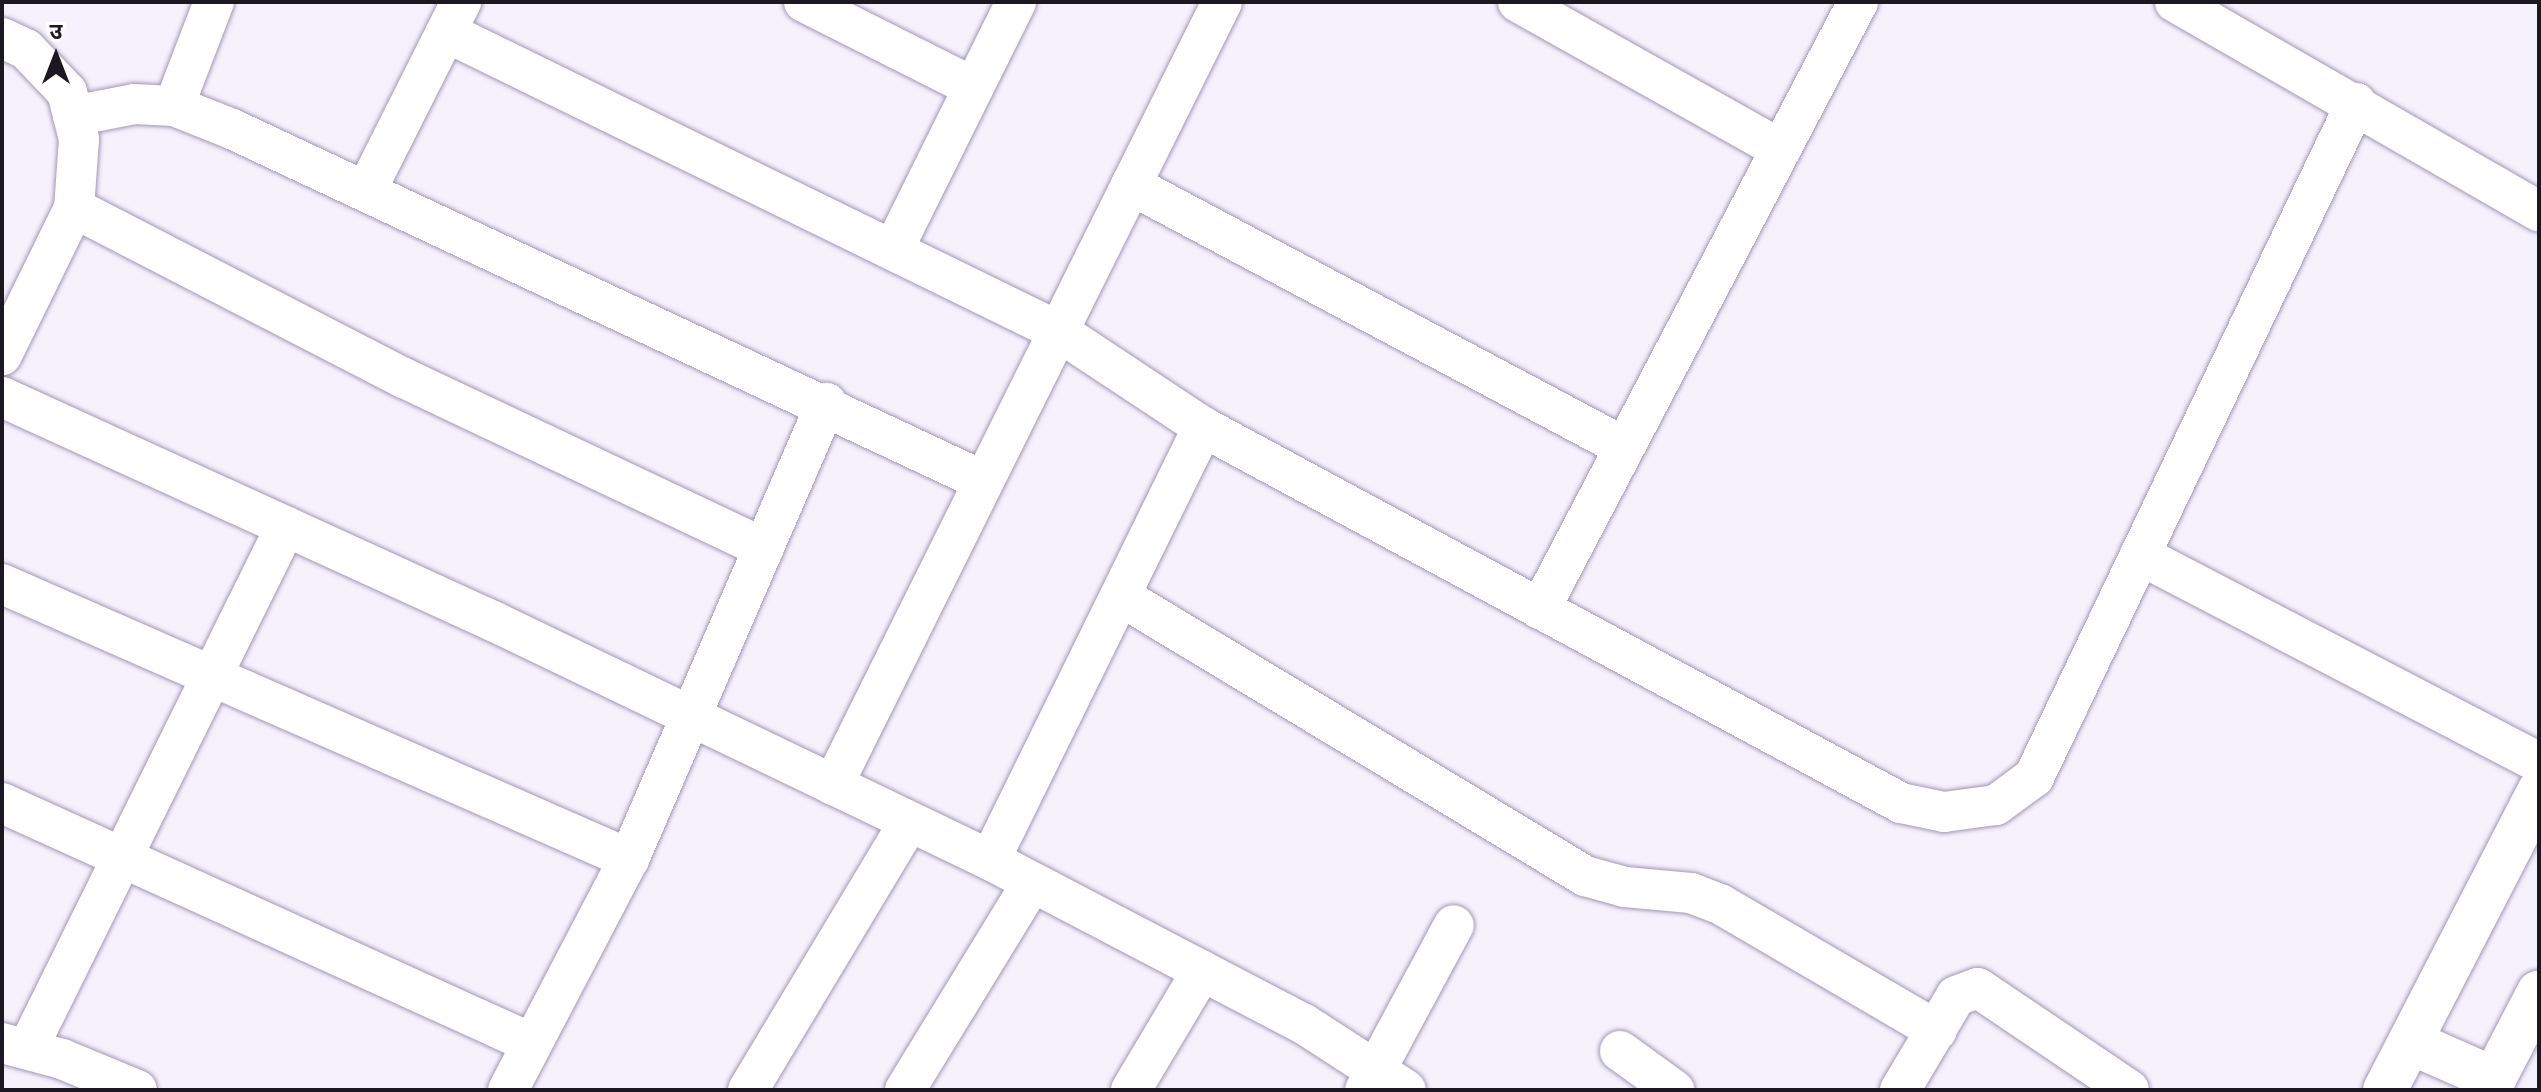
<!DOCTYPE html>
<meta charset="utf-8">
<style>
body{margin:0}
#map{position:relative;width:2541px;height:1092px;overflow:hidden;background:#f5f1fd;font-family:"Source Sans 3","Noto Sans Devanagari",sans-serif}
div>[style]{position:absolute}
.roads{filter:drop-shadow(0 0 2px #a297b3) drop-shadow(0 0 2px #a297b3)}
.street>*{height:40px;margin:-20px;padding:0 20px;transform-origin:20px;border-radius:20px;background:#fff}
.secondary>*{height:44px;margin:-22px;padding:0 22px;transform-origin:22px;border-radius:22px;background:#fff}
span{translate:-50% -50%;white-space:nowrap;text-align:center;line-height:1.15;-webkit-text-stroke:6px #fff;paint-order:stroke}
.frame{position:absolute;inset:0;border:4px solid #1c1822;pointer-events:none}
.north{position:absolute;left:16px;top:16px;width:80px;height:80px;-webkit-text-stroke:6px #fff;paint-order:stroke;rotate:0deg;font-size:22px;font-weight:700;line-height:32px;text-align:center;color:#1c1822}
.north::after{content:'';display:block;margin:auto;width:28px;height:36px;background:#1c1822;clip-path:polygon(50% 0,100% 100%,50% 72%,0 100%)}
</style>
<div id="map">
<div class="roads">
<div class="street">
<div style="left:804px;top:2px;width:189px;rotate:26.7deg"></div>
<div style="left:1518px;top:2px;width:298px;rotate:29.3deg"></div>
<div style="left:2175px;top:2px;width:420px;rotate:29.9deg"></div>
<div style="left:446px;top:32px;width:681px;rotate:26.04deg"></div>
<div style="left:1058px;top:331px;width:174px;rotate:33.5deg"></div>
<div style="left:1203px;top:427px;width:793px;rotate:28.31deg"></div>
<div style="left:1901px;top:803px;width:44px;rotate:11.8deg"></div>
<div style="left:1944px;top:812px;width:52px;rotate:-7.7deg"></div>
<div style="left:1996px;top:805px;width:47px;rotate:-36.4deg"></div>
<div style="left:2034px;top:777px;width:747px;rotate:-64.46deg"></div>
<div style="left:2px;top:38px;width:26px;rotate:25deg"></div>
<div style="left:26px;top:49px;width:59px;rotate:46.4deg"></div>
<div style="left:67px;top:92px;width:49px;rotate:75.7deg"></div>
<div style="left:79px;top:139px;width:69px;rotate:94.1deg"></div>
<div style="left:74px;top:208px;width:164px;rotate:116.1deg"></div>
<div style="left:174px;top:106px;width:111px;rotate:-69deg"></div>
<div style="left:73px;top:116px;width:62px;rotate:-11.1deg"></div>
<div style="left:134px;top:104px;width:40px;rotate:2.9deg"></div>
<div style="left:174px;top:106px;width:62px;rotate:21.6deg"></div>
<div style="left:232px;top:129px;width:829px;rotate:25.11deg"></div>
<div style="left:1131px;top:185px;width:558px;rotate:27.99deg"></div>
<div style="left:366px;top:191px;width:212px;rotate:-63.3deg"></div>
<div style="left:74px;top:208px;width:371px;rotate:27.3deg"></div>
<div style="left:404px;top:378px;width:398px;rotate:25.3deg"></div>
<div style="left:893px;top:250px;width:277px;rotate:-63.6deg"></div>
<div style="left:2px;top:397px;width:542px;rotate:24.53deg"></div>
<div style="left:495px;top:622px;width:549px;rotate:25.68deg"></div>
<div style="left:990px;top:860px;width:354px;rotate:27.6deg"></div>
<div style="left:1304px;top:1024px;width:121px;rotate:32.9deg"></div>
<div style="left:2140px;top:555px;width:450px;rotate:27.5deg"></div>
<div style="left:2px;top:584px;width:685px;rotate:23.68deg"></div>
<div style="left:1122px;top:597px;width:541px;rotate:31.07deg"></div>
<div style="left:1585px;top:876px;width:41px;rotate:15.4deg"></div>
<div style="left:1625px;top:887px;width:66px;rotate:5.2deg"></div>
<div style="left:1691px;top:893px;width:31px;rotate:21deg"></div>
<div style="left:1720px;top:904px;width:251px;rotate:30.3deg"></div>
<div style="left:1540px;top:609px;width:685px;rotate:-62.35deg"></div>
<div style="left:833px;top:785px;width:874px;rotate:-63.58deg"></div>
<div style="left:2px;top:803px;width:581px;rotate:24.4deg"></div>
<div style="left:990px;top:860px;width:483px;rotate:-63.8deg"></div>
<div style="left:2px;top:1043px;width:62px;rotate:14.9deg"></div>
<div style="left:62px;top:1059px;width:81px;rotate:22.5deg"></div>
<div style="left:28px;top:1048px;width:582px;rotate:-63.7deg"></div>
<div style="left:1620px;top:1051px;width:67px;rotate:35.8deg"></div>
<div style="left:508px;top:1090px;width:261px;rotate:-62.4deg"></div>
<div style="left:629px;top:859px;width:497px;rotate:-66.6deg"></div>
<div style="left:748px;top:1090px;width:313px;rotate:-59deg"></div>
<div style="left:905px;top:1090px;width:243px;rotate:-58.5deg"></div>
<div style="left:1131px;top:1090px;width:139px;rotate:-59.2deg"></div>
<div style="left:1365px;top:1090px;width:187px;rotate:-61.7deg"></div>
<div style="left:1900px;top:1090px;width:109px;rotate:-59.2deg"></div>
<div style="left:1956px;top:996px;width:23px;rotate:-20deg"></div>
<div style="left:1978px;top:988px;width:182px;rotate:34deg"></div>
</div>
<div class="secondary">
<div style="left:2410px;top:1042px;width:92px;rotate:23.8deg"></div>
<div style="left:2385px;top:1090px;width:336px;rotate:-62.7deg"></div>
<div style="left:2488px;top:1090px;width:110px;rotate:-62.5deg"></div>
</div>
</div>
<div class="frame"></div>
<div class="north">उ</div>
</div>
